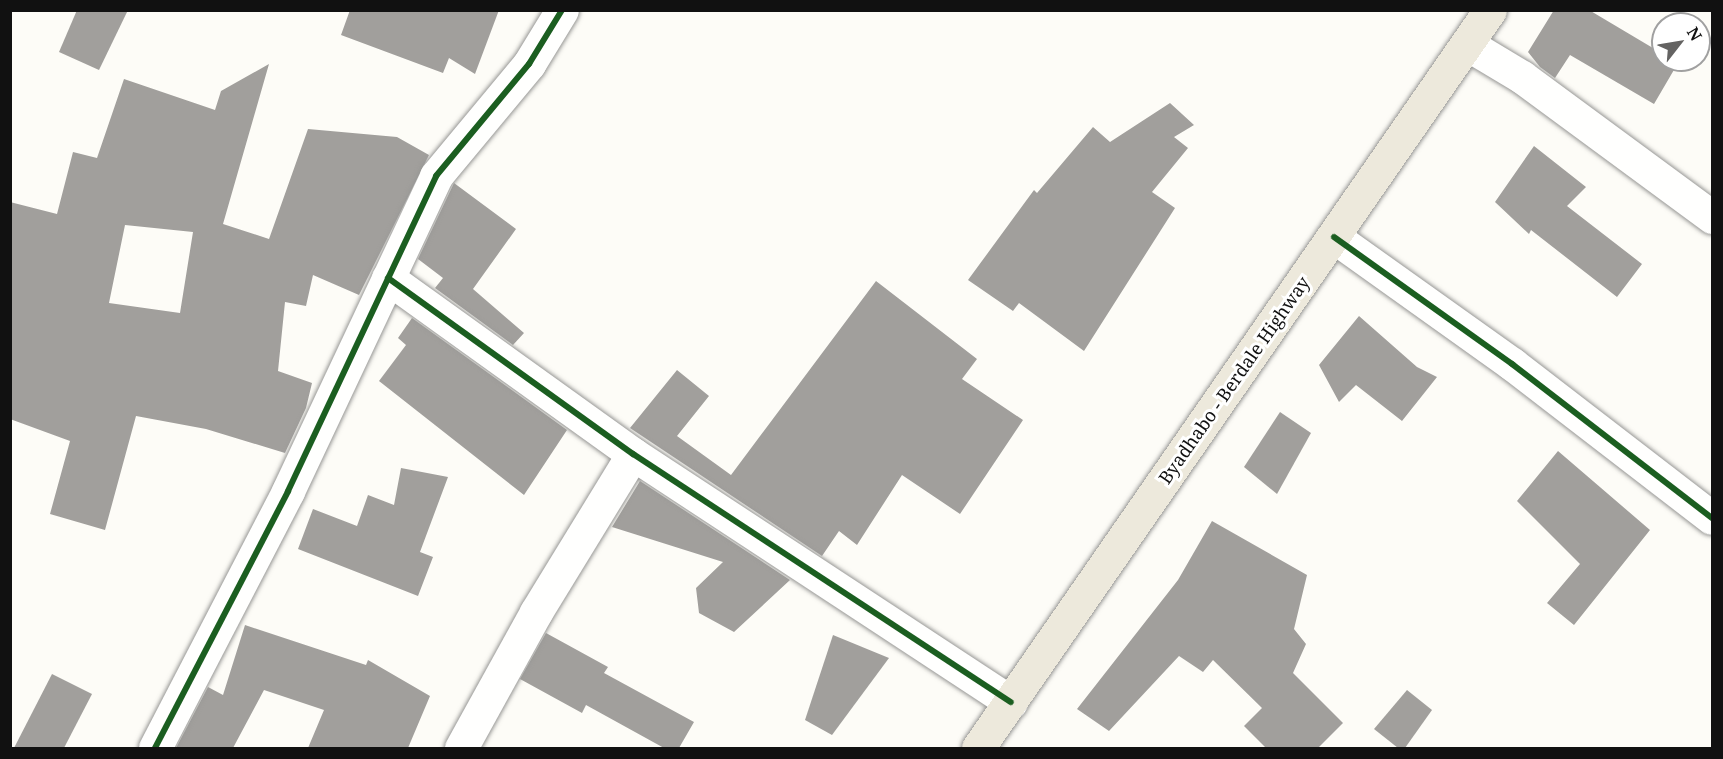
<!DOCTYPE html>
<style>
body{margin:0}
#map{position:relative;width:1723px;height:759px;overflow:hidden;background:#fdfcf7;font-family:"Noto Serif",serif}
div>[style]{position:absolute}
.building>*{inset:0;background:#a19f9c}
.roads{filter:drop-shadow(0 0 2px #979795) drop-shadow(0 0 2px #979795)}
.minor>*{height:33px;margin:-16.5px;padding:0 16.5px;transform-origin:16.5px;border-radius:16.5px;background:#fffffe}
.major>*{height:33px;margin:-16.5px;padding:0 16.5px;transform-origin:16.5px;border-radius:16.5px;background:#ede9dc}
.cycleway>*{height:6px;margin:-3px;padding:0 3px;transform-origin:3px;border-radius:3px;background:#1b5e20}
span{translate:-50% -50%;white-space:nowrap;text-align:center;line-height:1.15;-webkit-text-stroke:6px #fff;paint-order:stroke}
.street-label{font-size:18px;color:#111}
.frame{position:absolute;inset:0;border:12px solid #111;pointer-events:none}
.north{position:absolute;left:1651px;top:12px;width:60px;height:60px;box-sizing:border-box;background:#fff;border:2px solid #a0a0a0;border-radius:50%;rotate:59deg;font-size:16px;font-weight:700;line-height:24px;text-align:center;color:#111}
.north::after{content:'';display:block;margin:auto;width:21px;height:27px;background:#646362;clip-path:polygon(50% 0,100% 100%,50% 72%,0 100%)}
</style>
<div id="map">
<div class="building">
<div style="clip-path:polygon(77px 10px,128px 10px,99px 70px,59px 52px)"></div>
<div style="clip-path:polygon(350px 10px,499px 10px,475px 74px,449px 58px,443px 73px,341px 35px)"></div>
<div style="clip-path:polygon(1554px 10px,1589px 10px,1663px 54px,1663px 60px,1678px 63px,1654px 104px,1570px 55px,1555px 78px,1540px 67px,1528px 52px)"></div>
<div style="clip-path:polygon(evenodd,269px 64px,223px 224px,269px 239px,308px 129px,397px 137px,429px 155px,359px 295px,313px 275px,306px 306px,285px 302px,278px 371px,312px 383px,306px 408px,285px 453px,206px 429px,136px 416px,105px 530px,50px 514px,70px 441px,10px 419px,10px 202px,57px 214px,73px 152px,97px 158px,124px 79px,215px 110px,221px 91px,269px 64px,125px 225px,193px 232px,180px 313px,109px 303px,125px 225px)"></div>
<div style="clip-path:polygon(1170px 103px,1194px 125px,1174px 137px,1188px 148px,1152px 192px,1175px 208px,1084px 351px,1019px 303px,1013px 311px,968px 280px,1034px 190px,1037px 193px,1093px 127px,1110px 142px)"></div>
<div style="clip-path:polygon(1534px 146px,1586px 187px,1567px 206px,1642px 264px,1617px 297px,1531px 230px,1529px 234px,1495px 202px)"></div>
<div style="clip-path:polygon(454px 183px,516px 229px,473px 289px,524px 333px,513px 345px,435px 288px,443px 278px,418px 259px)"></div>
<div style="clip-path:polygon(876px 281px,977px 359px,962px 379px,1023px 420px,960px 514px,902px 475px,857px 545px,839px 531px,822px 556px,630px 428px,677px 370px,709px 396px,677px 436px,731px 475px)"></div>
<div style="clip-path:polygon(1359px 316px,1417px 367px,1437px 377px,1402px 421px,1356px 385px,1339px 402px,1319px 365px)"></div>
<div style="clip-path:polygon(412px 318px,567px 430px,524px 495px,379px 381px,406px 345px,398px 338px)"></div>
<div style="clip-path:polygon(1280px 412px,1311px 433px,1277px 494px,1244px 467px)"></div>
<div style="clip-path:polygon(1558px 451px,1650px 530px,1574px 625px,1547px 603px,1580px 564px,1517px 501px)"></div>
<div style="clip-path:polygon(401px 468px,448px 477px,420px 552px,433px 557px,418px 596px,298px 549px,313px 509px,357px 526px,368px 495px,394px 505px)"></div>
<div style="clip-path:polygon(640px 481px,790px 580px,734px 632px,699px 613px,696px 588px,723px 562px,612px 527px)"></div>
<div style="clip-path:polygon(1212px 521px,1307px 575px,1294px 629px,1306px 644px,1293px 673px,1343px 723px,1318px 748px,1266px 748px,1244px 726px,1262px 708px,1213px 660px,1203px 672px,1179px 656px,1109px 731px,1077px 709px,1178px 580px)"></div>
<div style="clip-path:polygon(245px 625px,366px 665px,368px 660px,430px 696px,408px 748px,308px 748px,324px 710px,264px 690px,233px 748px,176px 748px,208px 687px,223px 695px)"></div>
<div style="clip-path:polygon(546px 633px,608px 667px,604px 673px,694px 722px,679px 748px,664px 748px,586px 705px,582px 713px,520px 679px)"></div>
<div style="clip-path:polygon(833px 635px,889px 658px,832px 735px,805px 720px)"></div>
<div style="clip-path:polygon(52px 674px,92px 694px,64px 748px,14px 748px)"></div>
<div style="clip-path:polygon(1407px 690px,1432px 710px,1405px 748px,1398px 748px,1374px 729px)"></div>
</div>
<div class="roads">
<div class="minor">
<div style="left:1467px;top:44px;width:64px;rotate:31deg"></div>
<div style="left:1522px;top:77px;width:236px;rotate:36.4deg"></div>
<div style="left:1334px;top:237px;width:219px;rotate:35.5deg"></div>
<div style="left:1512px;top:364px;width:252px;rotate:37.6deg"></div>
<div style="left:388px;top:278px;width:302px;rotate:35.7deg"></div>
<div style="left:633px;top:454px;width:452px;rotate:33.3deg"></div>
<div style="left:155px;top:748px;width:289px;rotate:-62.6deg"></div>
<div style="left:288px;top:491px;width:348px;rotate:-64.8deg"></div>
<div style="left:436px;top:176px;width:146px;rotate:-50.3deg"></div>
<div style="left:529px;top:64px;width:63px;rotate:-58.6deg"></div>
<div style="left:461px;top:748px;width:155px;rotate:-61.1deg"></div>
<div style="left:536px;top:612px;width:185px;rotate:-58.5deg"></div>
</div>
<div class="major">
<div style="left:978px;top:748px;width:898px;rotate:-55.25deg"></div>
</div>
</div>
<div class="cycleway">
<div style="left:1334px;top:237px;width:219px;rotate:35.5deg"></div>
<div style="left:1512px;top:364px;width:252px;rotate:37.6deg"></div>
<div style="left:388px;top:278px;width:302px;rotate:35.7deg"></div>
<div style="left:633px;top:454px;width:452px;rotate:33.3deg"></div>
<div style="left:155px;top:748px;width:289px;rotate:-62.6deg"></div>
<div style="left:288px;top:491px;width:348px;rotate:-64.8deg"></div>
<div style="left:436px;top:176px;width:146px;rotate:-50.3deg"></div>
<div style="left:529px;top:64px;width:63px;rotate:-58.6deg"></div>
</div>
<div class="street-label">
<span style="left:1234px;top:380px;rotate:-55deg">Byadhabo - Berdale Highway</span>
</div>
<div class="frame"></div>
<div class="north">N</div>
</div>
